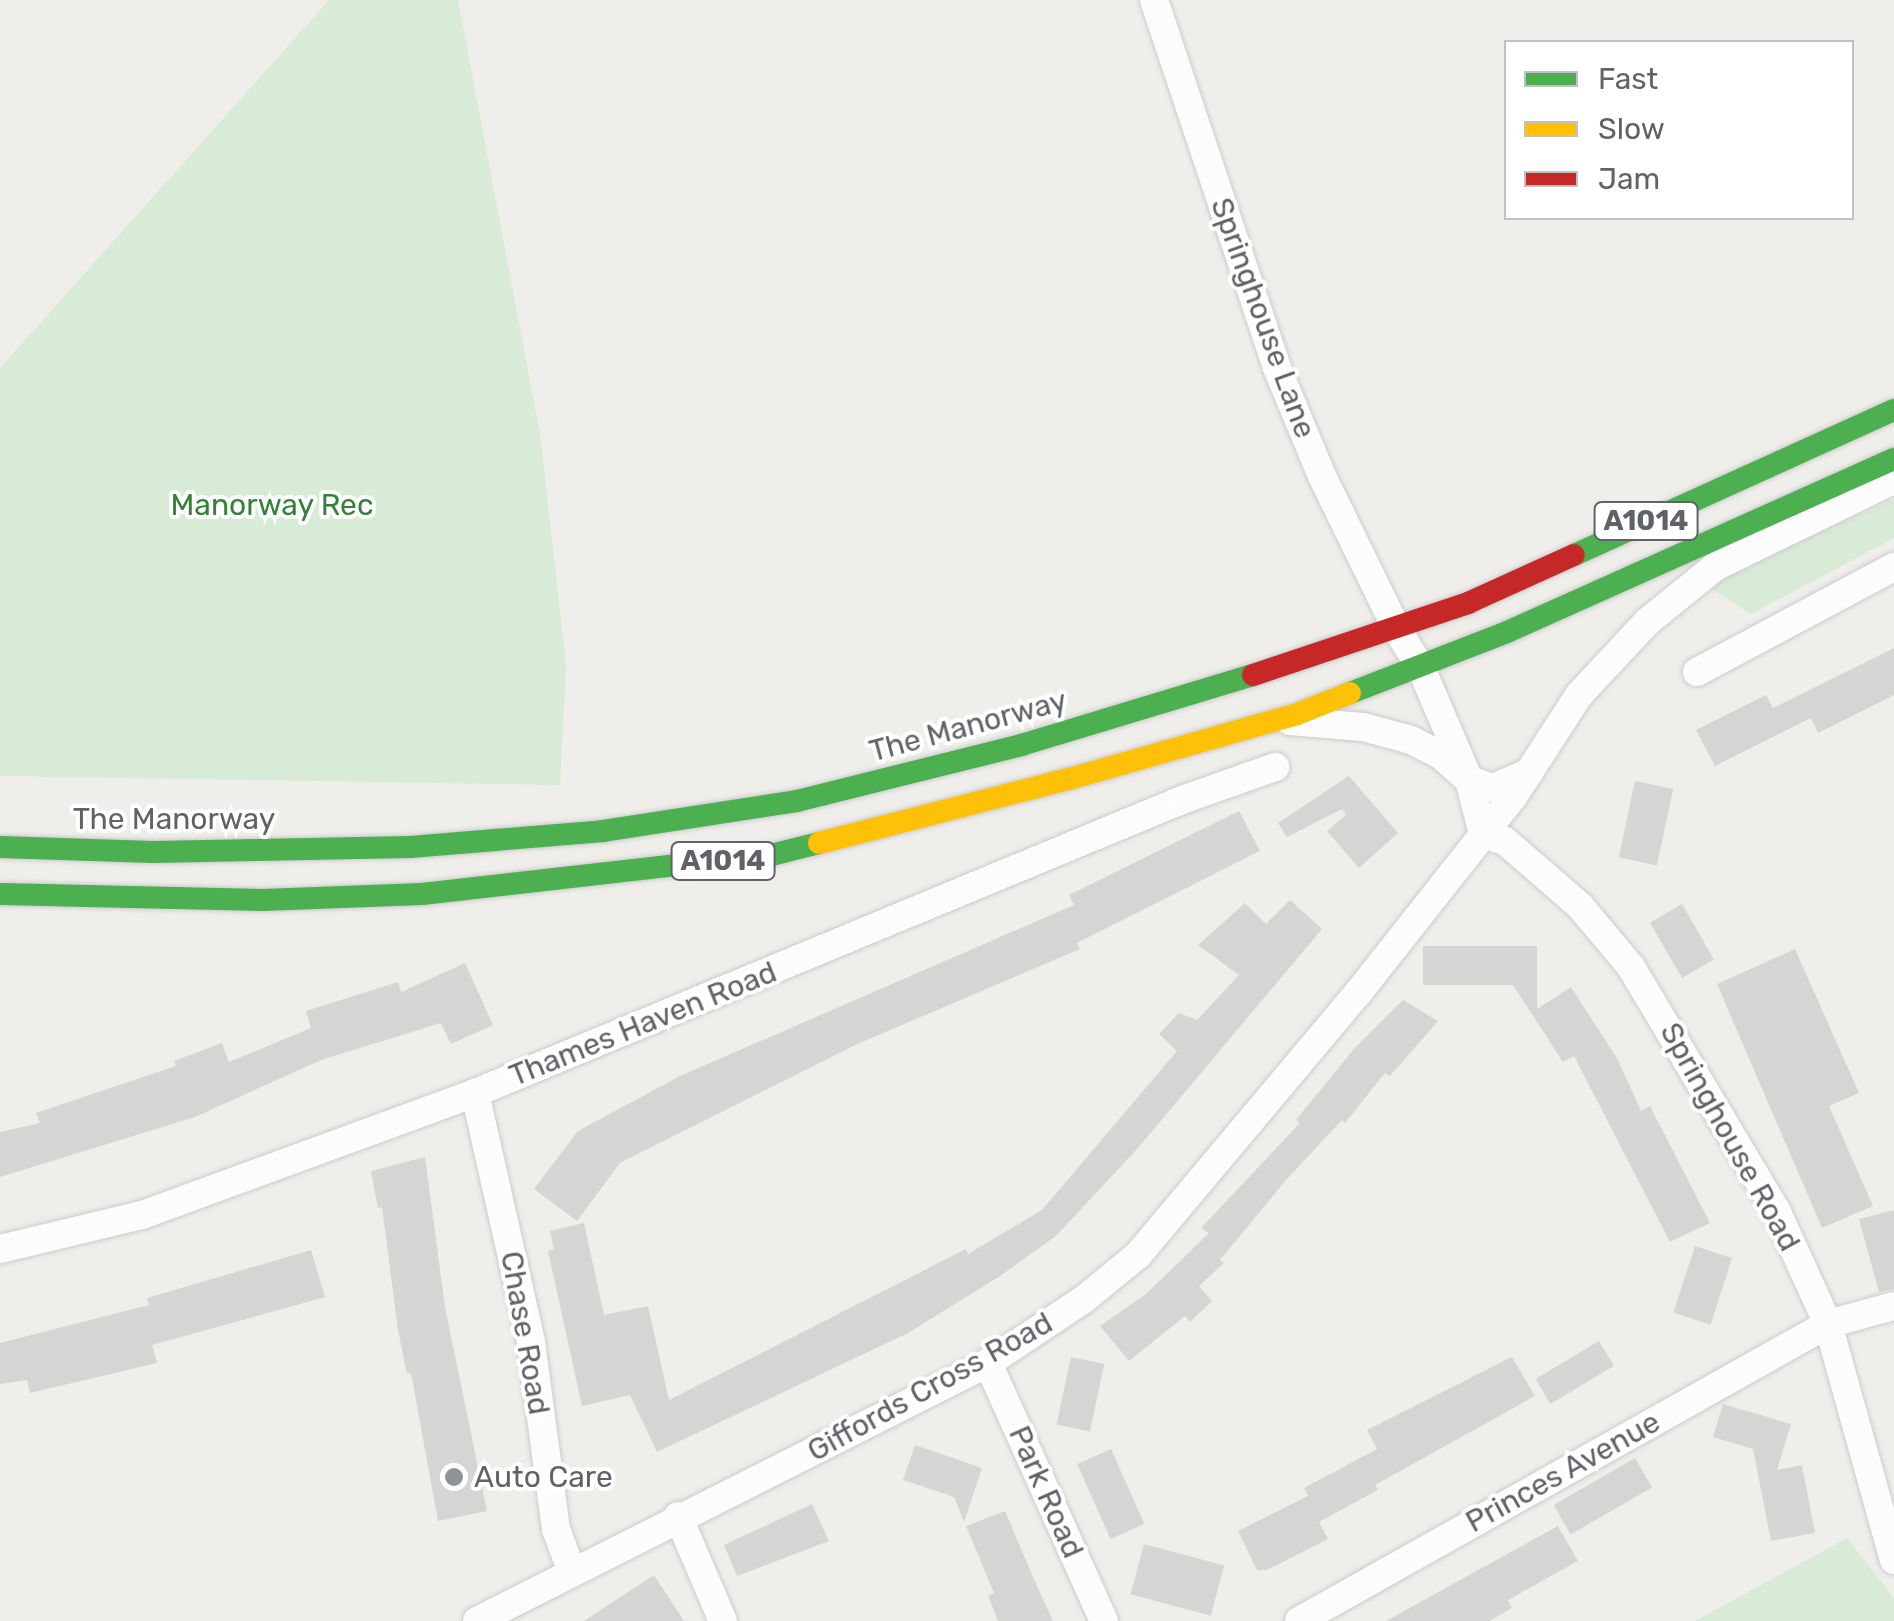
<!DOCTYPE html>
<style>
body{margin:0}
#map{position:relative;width:1894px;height:1621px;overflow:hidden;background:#efeeea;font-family:Rubik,sans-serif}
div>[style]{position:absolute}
.green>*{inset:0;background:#d8ebd6}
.building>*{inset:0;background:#d6d5d3;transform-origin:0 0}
.roads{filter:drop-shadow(0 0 2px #cbcccc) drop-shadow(0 0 2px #cbcccc)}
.street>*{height:28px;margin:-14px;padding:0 14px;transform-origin:14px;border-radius:14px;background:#fdfcfc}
.fast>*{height:22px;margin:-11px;padding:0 11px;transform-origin:11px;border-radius:11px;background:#4caf50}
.slow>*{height:22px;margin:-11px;padding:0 11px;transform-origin:11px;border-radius:11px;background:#ffc107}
.jam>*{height:22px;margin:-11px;padding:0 11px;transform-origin:11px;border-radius:11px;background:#c62828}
.dots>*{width:28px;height:28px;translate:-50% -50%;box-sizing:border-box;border:5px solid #fff;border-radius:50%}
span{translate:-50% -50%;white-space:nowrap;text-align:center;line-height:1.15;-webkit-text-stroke:8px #fff;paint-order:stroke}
.shield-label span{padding:2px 8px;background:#fff;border:2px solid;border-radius:8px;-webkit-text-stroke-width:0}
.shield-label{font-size:28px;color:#5f6368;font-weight:700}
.street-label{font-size:30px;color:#5f6368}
.park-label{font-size:30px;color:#348238}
.poi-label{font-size:30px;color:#5f6368}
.left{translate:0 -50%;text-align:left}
.legend{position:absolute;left:1504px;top:40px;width:350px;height:180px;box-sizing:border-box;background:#fff;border:2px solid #bfc1c3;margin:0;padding:12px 18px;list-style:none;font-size:30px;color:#5f6368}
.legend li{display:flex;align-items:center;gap:20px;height:50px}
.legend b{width:50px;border:2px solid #bfc1c3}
</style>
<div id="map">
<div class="green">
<div style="clip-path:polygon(329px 0,458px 0,540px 434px,566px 664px,560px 785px,0 776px,0 368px)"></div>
<div style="clip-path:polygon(1894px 499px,1894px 538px,1751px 614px,1704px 584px)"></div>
<div style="clip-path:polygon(1847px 1538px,1894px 1598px,1894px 1621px,1695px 1621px)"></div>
</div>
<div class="building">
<div style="clip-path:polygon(1894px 648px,1894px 695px,1818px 733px,1811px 718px,1715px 766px,1696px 730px,1766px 695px,1773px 708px)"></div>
<div style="clip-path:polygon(1349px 776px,1398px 833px,1359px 868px,1327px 831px,1346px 815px,1342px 809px,1287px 837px,1278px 823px)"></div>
<div style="left:1635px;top:781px;width:39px;height:78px;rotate:12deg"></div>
<div style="clip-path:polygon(1239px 811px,1260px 851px,1077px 943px,1080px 949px,855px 1045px,620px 1163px,577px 1221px,534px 1189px,578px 1131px,680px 1076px,1074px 905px,1069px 895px)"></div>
<div style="clip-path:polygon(1290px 900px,1322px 929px,1138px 1148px,1056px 1236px,1000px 1276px,908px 1333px,657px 1452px,630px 1395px,582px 1406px,548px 1251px,554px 1249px,550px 1231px,584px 1223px,604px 1315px,648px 1306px,669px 1400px,966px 1249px,968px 1254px,1042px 1210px,1177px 1051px,1159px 1034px,1179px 1013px,1197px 1020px,1239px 975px,1198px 945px,1245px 903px,1266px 924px)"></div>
<div style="left:1682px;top:904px;width:64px;height:37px;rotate:60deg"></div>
<div style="clip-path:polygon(1423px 946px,1537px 946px,1537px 1009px,1571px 987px,1618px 1060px,1641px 1111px,1650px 1106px,1710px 1223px,1670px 1242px,1574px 1056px,1563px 1062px,1513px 985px,1423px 985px)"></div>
<div style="clip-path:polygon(1795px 949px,1859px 1093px,1829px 1106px,1873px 1206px,1822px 1228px,1717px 984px)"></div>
<div style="clip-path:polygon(465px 963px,493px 1025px,451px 1044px,441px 1023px,321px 1060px,195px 1117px,0 1177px,0 1132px,40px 1123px,36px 1113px,176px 1066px,174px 1061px,222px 1043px,229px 1062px,311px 1028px,306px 1011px,398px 982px,401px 992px)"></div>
<div style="clip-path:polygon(1403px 1000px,1438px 1021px,1390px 1076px,1385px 1073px,1345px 1123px,1342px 1120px,1286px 1180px,1220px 1260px,1224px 1263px,1199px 1286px,1212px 1301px,1190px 1322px,1185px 1316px,1129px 1361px,1100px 1326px,1146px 1294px,1209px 1233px,1201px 1228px,1300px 1123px,1296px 1120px,1353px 1050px)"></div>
<div style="clip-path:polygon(425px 1157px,445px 1307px,487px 1511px,438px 1521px,411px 1373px,407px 1374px,398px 1330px,382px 1207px,378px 1208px,371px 1171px)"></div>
<div style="clip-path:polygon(1894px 1210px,1894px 1289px,1879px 1292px,1859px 1219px)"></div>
<div style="left:1695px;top:1246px;width:39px;height:70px;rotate:18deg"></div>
<div style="clip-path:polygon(311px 1250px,325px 1297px,152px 1345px,157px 1363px,30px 1393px,27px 1380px,0 1384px,0 1343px,149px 1305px,147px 1298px)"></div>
<div style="left:1599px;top:1341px;width:29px;height:74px;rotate:59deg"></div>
<div style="left:1071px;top:1357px;width:34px;height:69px;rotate:12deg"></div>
<div style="clip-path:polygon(1512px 1357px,1535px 1396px,1375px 1485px,1378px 1490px,1319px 1522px,1328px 1539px,1267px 1570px,1257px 1570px,1238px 1531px,1308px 1496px,1304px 1488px,1377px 1449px,1367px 1430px)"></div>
<div style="clip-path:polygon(1723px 1404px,1791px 1424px,1777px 1470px,1802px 1465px,1815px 1533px,1771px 1541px,1753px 1449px,1713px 1437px)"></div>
<div style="clip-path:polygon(915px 1445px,982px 1468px,964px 1522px,954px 1497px,903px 1480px)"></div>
<div style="left:1111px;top:1449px;width:82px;height:37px;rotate:66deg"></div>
<div style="left:1635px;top:1458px;width:34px;height:94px;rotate:60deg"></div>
<div style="clip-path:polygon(812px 1504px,829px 1541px,737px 1576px,724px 1545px)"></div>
<div style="clip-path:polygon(1005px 1511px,1033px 1577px,1053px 1621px,998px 1621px,988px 1596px,994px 1593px,966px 1526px)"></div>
<div style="clip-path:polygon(1558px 1526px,1578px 1561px,1508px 1600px,1512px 1608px,1489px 1621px,1386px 1621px)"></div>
<div style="left:1144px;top:1544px;width:83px;height:52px;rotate:15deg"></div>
<div style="clip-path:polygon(654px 1575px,684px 1621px,584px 1621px)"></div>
</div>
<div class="roads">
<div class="street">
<div style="left:1154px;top:0;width:388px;rotate:71.5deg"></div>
<div style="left:1277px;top:368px;width:117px;rotate:67.4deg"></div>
<div style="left:1322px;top:476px;width:169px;rotate:64deg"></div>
<div style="left:1396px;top:628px;width:47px;rotate:58deg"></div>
<div style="left:1421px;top:668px;width:122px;rotate:66.8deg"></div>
<div style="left:1469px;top:780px;width:56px;rotate:75.5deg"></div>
<div style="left:1697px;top:672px;width:223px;rotate:-28.1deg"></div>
<div style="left:1290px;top:721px;width:73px;rotate:4.7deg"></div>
<div style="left:1363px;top:727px;width:50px;rotate:15.2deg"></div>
<div style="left:1411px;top:740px;width:35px;rotate:27deg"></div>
<div style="left:1442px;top:756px;width:36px;rotate:42deg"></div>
<div style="left:1469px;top:780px;width:25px;rotate:18deg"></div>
<div style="left:1493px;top:788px;width:40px;rotate:-23.4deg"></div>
<div style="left:1483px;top:834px;width:23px;rotate:18deg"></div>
<div style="left:1505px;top:841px;width:99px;rotate:40.9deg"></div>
<div style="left:1580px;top:906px;width:80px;rotate:50.1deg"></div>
<div style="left:1631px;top:967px;width:283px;rotate:59.2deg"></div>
<div style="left:1776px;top:1210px;width:125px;rotate:65.5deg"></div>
<div style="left:1828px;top:1324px;width:245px;rotate:74.4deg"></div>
<div style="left:475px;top:1093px;width:255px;rotate:77.3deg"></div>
<div style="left:531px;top:1342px;width:189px;rotate:82.4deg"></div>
<div style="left:556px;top:1529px;width:46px;rotate:69.6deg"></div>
<div style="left:0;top:1249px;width:146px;rotate:-13.5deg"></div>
<div style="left:142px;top:1215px;width:355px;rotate:-20.1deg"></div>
<div style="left:475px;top:1093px;width:765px;rotate:-22.51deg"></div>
<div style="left:1182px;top:800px;width:99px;rotate:-19.5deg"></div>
<div style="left:988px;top:1363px;width:283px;rotate:65.8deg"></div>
<div style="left:678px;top:1516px;width:114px;rotate:66.8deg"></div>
<div style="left:477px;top:1621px;width:572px;rotate:-26.79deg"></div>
<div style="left:988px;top:1363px;width:114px;rotate:-33.6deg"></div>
<div style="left:1083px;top:1300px;width:71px;rotate:-39.3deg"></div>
<div style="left:1138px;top:1255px;width:342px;rotate:-50deg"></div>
<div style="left:1358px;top:993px;width:250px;rotate:-51.7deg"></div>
<div style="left:1513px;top:797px;width:121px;rotate:-57.1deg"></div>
<div style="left:1579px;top:695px;width:100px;rotate:-47deg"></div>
<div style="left:1647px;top:622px;width:87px;rotate:-39deg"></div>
<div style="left:1715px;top:567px;width:198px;rotate:-26deg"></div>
<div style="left:1299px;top:1621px;width:607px;rotate:-29.31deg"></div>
<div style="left:1828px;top:1324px;width:68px;rotate:-15.3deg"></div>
</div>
<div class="fast">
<div style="left:1574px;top:555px;width:351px;rotate:-24.4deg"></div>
<div style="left:1350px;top:693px;width:168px;rotate:-21.2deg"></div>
<div style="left:1507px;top:632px;width:424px;rotate:-24.1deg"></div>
<div style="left:0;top:847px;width:153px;rotate:1.9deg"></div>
<div style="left:153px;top:852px;width:257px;rotate:-1.1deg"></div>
<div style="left:410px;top:847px;width:194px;rotate:-4.7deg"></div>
<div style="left:603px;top:831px;width:196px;rotate:-8.8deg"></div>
<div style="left:797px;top:801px;width:231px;rotate:-14deg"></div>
<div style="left:1021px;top:745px;width:242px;rotate:-16.8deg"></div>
<div style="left:0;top:894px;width:263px;rotate:1.3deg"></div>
<div style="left:263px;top:900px;width:159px;rotate:-2.2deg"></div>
<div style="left:422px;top:894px;width:355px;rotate:-6.5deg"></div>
<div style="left:775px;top:854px;width:45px;rotate:-14deg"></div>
</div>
<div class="slow">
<div style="left:819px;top:843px;width:258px;rotate:-14.4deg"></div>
<div style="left:1069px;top:779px;width:237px;rotate:-15.9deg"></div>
<div style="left:1297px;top:714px;width:57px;rotate:-21.6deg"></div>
</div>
<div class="jam">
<div style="left:1253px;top:675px;width:227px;rotate:-18.5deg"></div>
<div style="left:1468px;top:603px;width:116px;rotate:-24.4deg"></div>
</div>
</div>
<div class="dots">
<div style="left:454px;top:1477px;background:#919496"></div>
</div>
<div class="shield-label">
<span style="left:1646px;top:521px">A1014</span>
<span style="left:723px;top:861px">A1014</span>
</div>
<div class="street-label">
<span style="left:1263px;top:318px;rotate:70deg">Springhouse Lane</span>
<span style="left:968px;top:726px;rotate:-15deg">The Manorway</span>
<span style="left:174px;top:819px">The Manorway</span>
<span style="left:643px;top:1024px;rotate:-22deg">Thames Haven Road</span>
<span style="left:1730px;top:1137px;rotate:61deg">Springhouse Road</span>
<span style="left:525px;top:1333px;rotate:80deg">Chase Road</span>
<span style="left:930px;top:1387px;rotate:-29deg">Giffords Cross Road</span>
<span style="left:1563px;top:1472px;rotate:-29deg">Princes Avenue</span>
<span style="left:1046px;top:1492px;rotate:66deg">Park Road</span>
</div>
<div class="park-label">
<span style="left:272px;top:505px">Manorway Rec</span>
</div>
<div class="poi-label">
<span class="left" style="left:474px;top:1477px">Auto Care</span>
</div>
<ul class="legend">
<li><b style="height:12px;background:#4caf50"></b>Fast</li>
<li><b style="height:12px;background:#ffc107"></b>Slow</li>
<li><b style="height:12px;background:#c62828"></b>Jam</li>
</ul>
</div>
